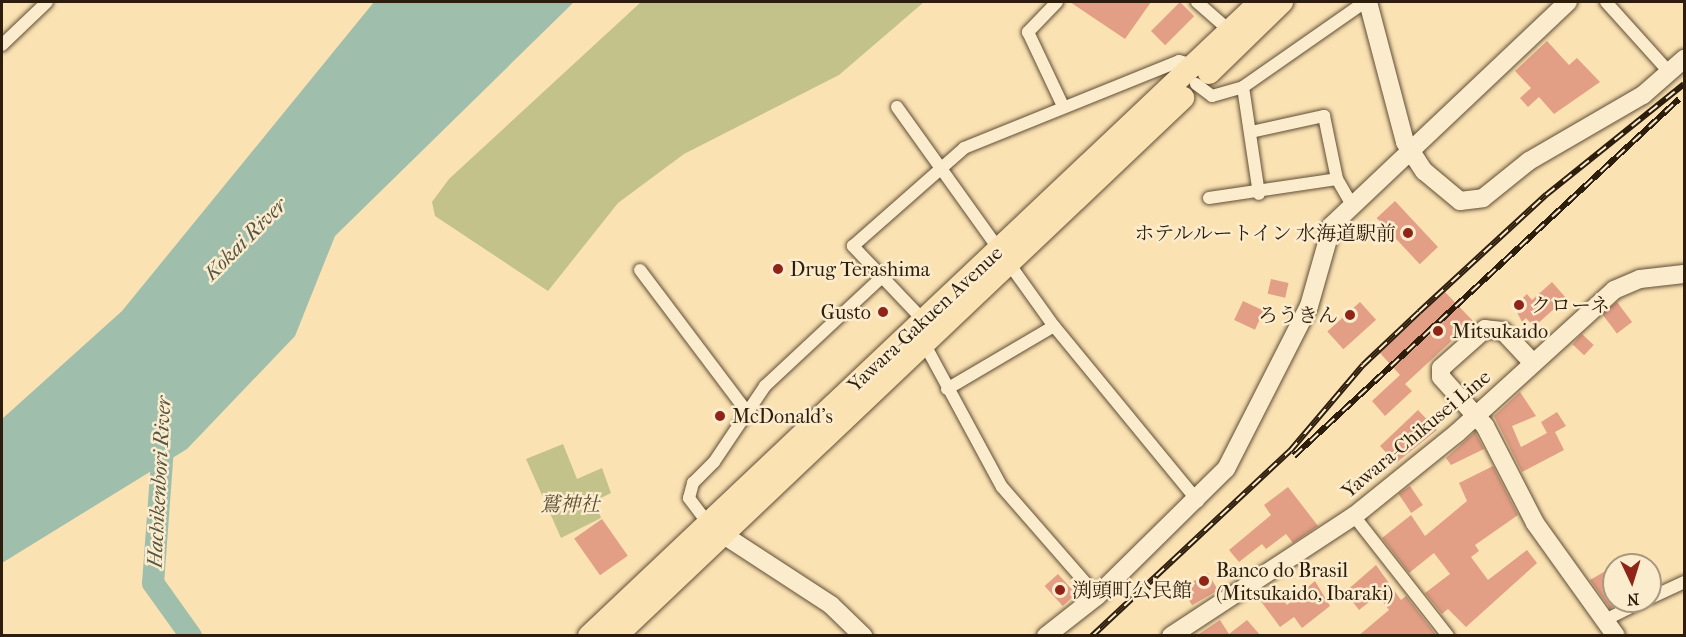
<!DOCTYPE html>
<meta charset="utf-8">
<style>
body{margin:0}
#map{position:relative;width:1686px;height:637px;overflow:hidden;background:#fbe2b3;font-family:"IM FELL French Canon","Noto Serif JP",serif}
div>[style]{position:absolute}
.green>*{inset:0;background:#c2c28a}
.water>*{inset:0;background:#9fbeab}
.river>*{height:22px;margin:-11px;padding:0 11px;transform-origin:11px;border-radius:11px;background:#9fbeab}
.building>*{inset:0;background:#e29f85;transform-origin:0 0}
.roads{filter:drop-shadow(0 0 2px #604e36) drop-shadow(0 0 2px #604e36)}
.street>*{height:12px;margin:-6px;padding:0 6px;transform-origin:6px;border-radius:6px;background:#fcecce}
.secondary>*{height:18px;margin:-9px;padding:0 9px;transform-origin:9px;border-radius:9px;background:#fcecce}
.highway>*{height:22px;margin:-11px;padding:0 11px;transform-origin:11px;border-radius:11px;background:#fbe2b3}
.rail>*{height:6px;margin-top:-3px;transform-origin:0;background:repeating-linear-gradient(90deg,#fcecce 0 11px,#2d1d0c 0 22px);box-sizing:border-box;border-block:2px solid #2d1d0c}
.dots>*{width:16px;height:16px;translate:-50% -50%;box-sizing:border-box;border:3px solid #fcecce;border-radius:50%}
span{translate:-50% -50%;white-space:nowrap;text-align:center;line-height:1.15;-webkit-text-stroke:5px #fcecce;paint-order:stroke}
.poi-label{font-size:20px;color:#2d1d0c}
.right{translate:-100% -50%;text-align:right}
.left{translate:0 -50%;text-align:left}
.street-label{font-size:20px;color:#2d1d0c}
.park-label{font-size:20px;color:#5a4f32;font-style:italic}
.water-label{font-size:21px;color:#554;font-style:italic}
.frame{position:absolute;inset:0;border:3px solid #2d1d0c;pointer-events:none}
.north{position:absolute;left:1602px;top:553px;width:60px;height:60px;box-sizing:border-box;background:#fcecce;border:2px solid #a99980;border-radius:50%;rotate:176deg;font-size:16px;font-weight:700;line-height:24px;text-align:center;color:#2d1d0c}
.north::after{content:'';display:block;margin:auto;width:21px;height:27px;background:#8f2418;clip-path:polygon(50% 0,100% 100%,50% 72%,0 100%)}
</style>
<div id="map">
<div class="green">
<div style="clip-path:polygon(641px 2px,924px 2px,839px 75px,684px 154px,618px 203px,548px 291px,435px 216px,432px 202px,449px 179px)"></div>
<div style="clip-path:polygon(563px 444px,577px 479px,602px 468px,611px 493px,595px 501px,601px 518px,561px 538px,526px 459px)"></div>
</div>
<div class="water">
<div style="clip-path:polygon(374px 2px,574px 2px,335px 236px,295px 336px,187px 449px,2px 563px,2px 419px,122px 311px)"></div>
</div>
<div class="river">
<div style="left:164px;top:434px;width:149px;rotate:94.2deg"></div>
<div style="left:153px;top:583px;width:65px;rotate:54.4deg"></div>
</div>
<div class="building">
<div style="clip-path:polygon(1070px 2px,1151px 2px,1125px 39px)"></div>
<div style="left:1180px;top:2px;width:20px;height:41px;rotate:45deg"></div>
<div style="clip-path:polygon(1547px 41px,1569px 65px,1577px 58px,1600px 82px,1554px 114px,1539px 97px,1528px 107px,1520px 98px,1531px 88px,1515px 71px)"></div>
<div style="left:1395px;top:201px;width:63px;height:25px;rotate:47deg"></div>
<div style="left:1271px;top:279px;width:18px;height:15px;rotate:13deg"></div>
<div style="clip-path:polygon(1552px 282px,1566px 298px,1534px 327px,1526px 318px,1522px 322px,1514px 306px,1527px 294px,1532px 300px)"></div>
<div style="clip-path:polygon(1445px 292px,1473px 321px,1405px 384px,1412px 391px,1385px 416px,1372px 401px,1400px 375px,1380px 353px)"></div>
<div style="left:1243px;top:301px;width:23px;height:21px;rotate:25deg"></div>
<div style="left:1360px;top:302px;width:24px;height:44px;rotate:48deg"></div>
<div style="left:1617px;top:302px;width:25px;height:19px;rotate:53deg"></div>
<div style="left:1582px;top:334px;width:16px;height:14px;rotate:43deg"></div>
<div style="clip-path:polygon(1520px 392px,1536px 416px,1512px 426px,1521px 447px,1547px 433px,1541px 422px,1557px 412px,1566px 426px,1555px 432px,1564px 450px,1522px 472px,1494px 416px)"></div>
<div style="clip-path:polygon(1418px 410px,1437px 430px,1396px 463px,1380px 446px)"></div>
<div style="clip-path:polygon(1475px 432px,1484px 449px,1451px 465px,1446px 458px)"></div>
<div style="clip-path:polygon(1493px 466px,1518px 515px,1475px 545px,1479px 551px,1471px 557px,1488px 580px,1527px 550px,1537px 563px,1466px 627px,1448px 609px,1442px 614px,1425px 593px,1450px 574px,1434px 553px,1409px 573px,1382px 538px,1411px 515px,1425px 536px,1467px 501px,1459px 483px)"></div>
<div style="left:1410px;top:486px;width:23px;height:14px;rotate:56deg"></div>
<div style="clip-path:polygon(1288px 487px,1318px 526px,1293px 543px,1286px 534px,1266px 549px,1262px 544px,1239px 562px,1229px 550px,1271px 515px,1264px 505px)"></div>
<div style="left:602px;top:519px;width:45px;height:34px;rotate:55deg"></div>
<div style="clip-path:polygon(1635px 553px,1642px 565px,1615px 565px)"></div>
<div style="clip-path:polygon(1376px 565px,1401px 600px,1406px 596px,1437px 636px,1358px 636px,1389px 610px,1378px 595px,1359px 610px,1345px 592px)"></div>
<div style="clip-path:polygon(1614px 566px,1614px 601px,1625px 601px,1610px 608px,1590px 580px)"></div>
<div style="left:1208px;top:573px;width:20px;height:30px;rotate:60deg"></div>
<div style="left:1058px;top:574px;width:27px;height:18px;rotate:48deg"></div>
<div style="clip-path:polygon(1315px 581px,1330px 606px,1302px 628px,1294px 617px,1280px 627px,1257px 596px,1273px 586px,1287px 605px)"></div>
<div style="clip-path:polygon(1220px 620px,1229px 634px,1247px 620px,1261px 636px,1196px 636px)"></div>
</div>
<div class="roads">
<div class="street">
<div style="left:1057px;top:2px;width:42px;rotate:134deg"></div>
<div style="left:1028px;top:32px;width:82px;rotate:64.7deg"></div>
<div style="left:1197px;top:2px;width:44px;rotate:41.3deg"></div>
<div style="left:1606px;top:2px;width:96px;rotate:48deg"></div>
<div style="left:2px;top:45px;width:62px;rotate:-43.7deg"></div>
<div style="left:1196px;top:84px;width:20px;rotate:37deg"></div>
<div style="left:1212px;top:96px;width:32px;rotate:-16deg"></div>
<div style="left:1243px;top:87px;width:149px;rotate:-34.9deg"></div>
<div style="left:1243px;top:87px;width:108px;rotate:81.5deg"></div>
<div style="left:897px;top:107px;width:269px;rotate:54.4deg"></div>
<div style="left:1054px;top:326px;width:227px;rotate:50.6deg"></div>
<div style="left:1251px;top:132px;width:75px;rotate:-12.4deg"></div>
<div style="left:1324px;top:116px;width:64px;rotate:78.3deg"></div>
<div style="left:1337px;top:179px;width:28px;rotate:60deg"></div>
<div style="left:1209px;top:198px;width:129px;rotate:-8.4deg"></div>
<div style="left:640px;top:270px;width:178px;rotate:53deg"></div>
<div style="left:925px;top:322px;width:105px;rotate:-133.5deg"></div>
<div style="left:853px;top:246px;width:148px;rotate:-41.4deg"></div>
<div style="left:964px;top:148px;width:232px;rotate:-22deg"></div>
<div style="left:1179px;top:61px;width:16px;rotate:15deg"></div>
<div style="left:924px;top:343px;width:164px;rotate:61.6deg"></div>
<div style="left:1002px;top:487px;width:145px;rotate:48.9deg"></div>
<div style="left:947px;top:389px;width:124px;rotate:-30.5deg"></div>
<div style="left:1354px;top:516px;width:152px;rotate:51.9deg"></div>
<div style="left:707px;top:522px;width:30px;rotate:-127deg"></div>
<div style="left:689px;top:498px;width:16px;rotate:-75deg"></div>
<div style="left:693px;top:483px;width:30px;rotate:-45deg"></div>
<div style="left:714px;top:462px;width:92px;rotate:-56.1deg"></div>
<div style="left:765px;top:386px;width:160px;rotate:-43deg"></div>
<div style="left:1650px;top:598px;width:38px;rotate:-25deg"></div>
<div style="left:1607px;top:619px;width:40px;rotate:-26.6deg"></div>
</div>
<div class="secondary">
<div style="left:1368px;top:2px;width:145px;rotate:75.2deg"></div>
<div style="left:1405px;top:142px;width:35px;rotate:57deg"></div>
<div style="left:1424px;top:171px;width:47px;rotate:39.8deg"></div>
<div style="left:1460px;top:201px;width:23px;rotate:-7deg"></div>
<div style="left:1483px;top:198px;width:59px;rotate:-38.8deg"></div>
<div style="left:1529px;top:161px;width:132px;rotate:-30.1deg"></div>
<div style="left:1643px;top:95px;width:55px;rotate:-41.3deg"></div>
<div style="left:1533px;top:363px;width:44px;rotate:-133.2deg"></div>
<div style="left:1503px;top:331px;width:18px;rotate:-174deg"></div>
<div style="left:1485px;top:329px;width:59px;rotate:138.4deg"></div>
<div style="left:1441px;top:368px;width:9px;rotate:90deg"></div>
<div style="left:1441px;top:377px;width:66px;rotate:48.1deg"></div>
<div style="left:1485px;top:426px;width:109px;rotate:62.7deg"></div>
<div style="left:1535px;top:523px;width:139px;rotate:54.4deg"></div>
<div style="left:713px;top:528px;width:141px;rotate:33.1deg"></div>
<div style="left:831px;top:605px;width:45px;rotate:44.1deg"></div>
<div style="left:1046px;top:636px;width:65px;rotate:-38.1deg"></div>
<div style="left:1097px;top:596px;width:181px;rotate:-44.6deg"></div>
<div style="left:1226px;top:469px;width:183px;rotate:-63deg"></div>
<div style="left:1309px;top:306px;width:84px;rotate:-74.1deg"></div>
<div style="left:1332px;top:225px;width:325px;rotate:-43.4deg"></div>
<div style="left:1171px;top:636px;width:219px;rotate:-33.3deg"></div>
<div style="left:1354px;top:516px;width:132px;rotate:-38.9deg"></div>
<div style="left:1457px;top:433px;width:212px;rotate:-42.3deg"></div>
<div style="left:1614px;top:290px;width:28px;rotate:-23deg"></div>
<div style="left:1640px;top:279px;width:44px;rotate:-6.5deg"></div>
</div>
<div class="highway">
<div style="left:1209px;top:73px;width:102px;rotate:-44.2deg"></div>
<div style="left:589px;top:636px;width:923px;rotate:-43.38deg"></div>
<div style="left:616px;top:636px;width:782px;rotate:-43.5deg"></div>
</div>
</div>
<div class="rail">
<div style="left:1294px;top:456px;width:525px;rotate:-42.84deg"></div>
<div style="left:1092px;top:636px;width:271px;rotate:-43.1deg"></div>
<div style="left:1290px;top:451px;width:113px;rotate:-49.7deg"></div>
<div style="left:1363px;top:365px;width:77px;rotate:-43.4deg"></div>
<div style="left:1419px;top:312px;width:173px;rotate:-42.7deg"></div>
<div style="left:1546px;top:195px;width:177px;rotate:-38.8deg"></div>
</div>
<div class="dots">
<div style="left:1408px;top:233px;background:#8f2418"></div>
<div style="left:778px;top:269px;background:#8f2418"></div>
<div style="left:1519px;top:305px;background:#8f2418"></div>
<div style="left:883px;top:312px;background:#8f2418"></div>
<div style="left:1350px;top:315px;background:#8f2418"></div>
<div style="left:1438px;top:331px;background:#8f2418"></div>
<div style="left:720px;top:416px;background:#8f2418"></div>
<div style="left:1204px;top:581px;background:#8f2418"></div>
<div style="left:1060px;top:590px;background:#8f2418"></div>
</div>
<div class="poi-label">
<span class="right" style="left:1396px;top:233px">ホテルルートイン 水海道駅前</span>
<span class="left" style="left:790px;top:269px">Drug Terashima</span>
<span class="left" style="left:1531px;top:305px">クローネ</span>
<span class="right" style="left:871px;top:312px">Gusto</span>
<span class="right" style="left:1338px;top:315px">ろうきん</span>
<span class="left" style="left:1452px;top:331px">Mitsukaido</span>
<span class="left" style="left:732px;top:416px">McDonald's</span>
<span class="left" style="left:1216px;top:582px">Banco do Brasil<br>(Mitsukaido, Ibaraki)</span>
<span class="left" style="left:1072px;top:590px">渕頭町公民館</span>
</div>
<div class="street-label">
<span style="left:925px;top:319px;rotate:-43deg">Yawara-Gakuen Avenue</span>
<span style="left:1416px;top:434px;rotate:-40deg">Yawara-Chikusei Line</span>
</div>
<div class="park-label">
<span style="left:570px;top:504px">鷲神社</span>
</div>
<div class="water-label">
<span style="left:245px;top:239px;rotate:-45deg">Kokai River</span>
<span style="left:159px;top:482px;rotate:-87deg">Hachikenbori River</span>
</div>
<div class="frame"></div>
<div class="north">N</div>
</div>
